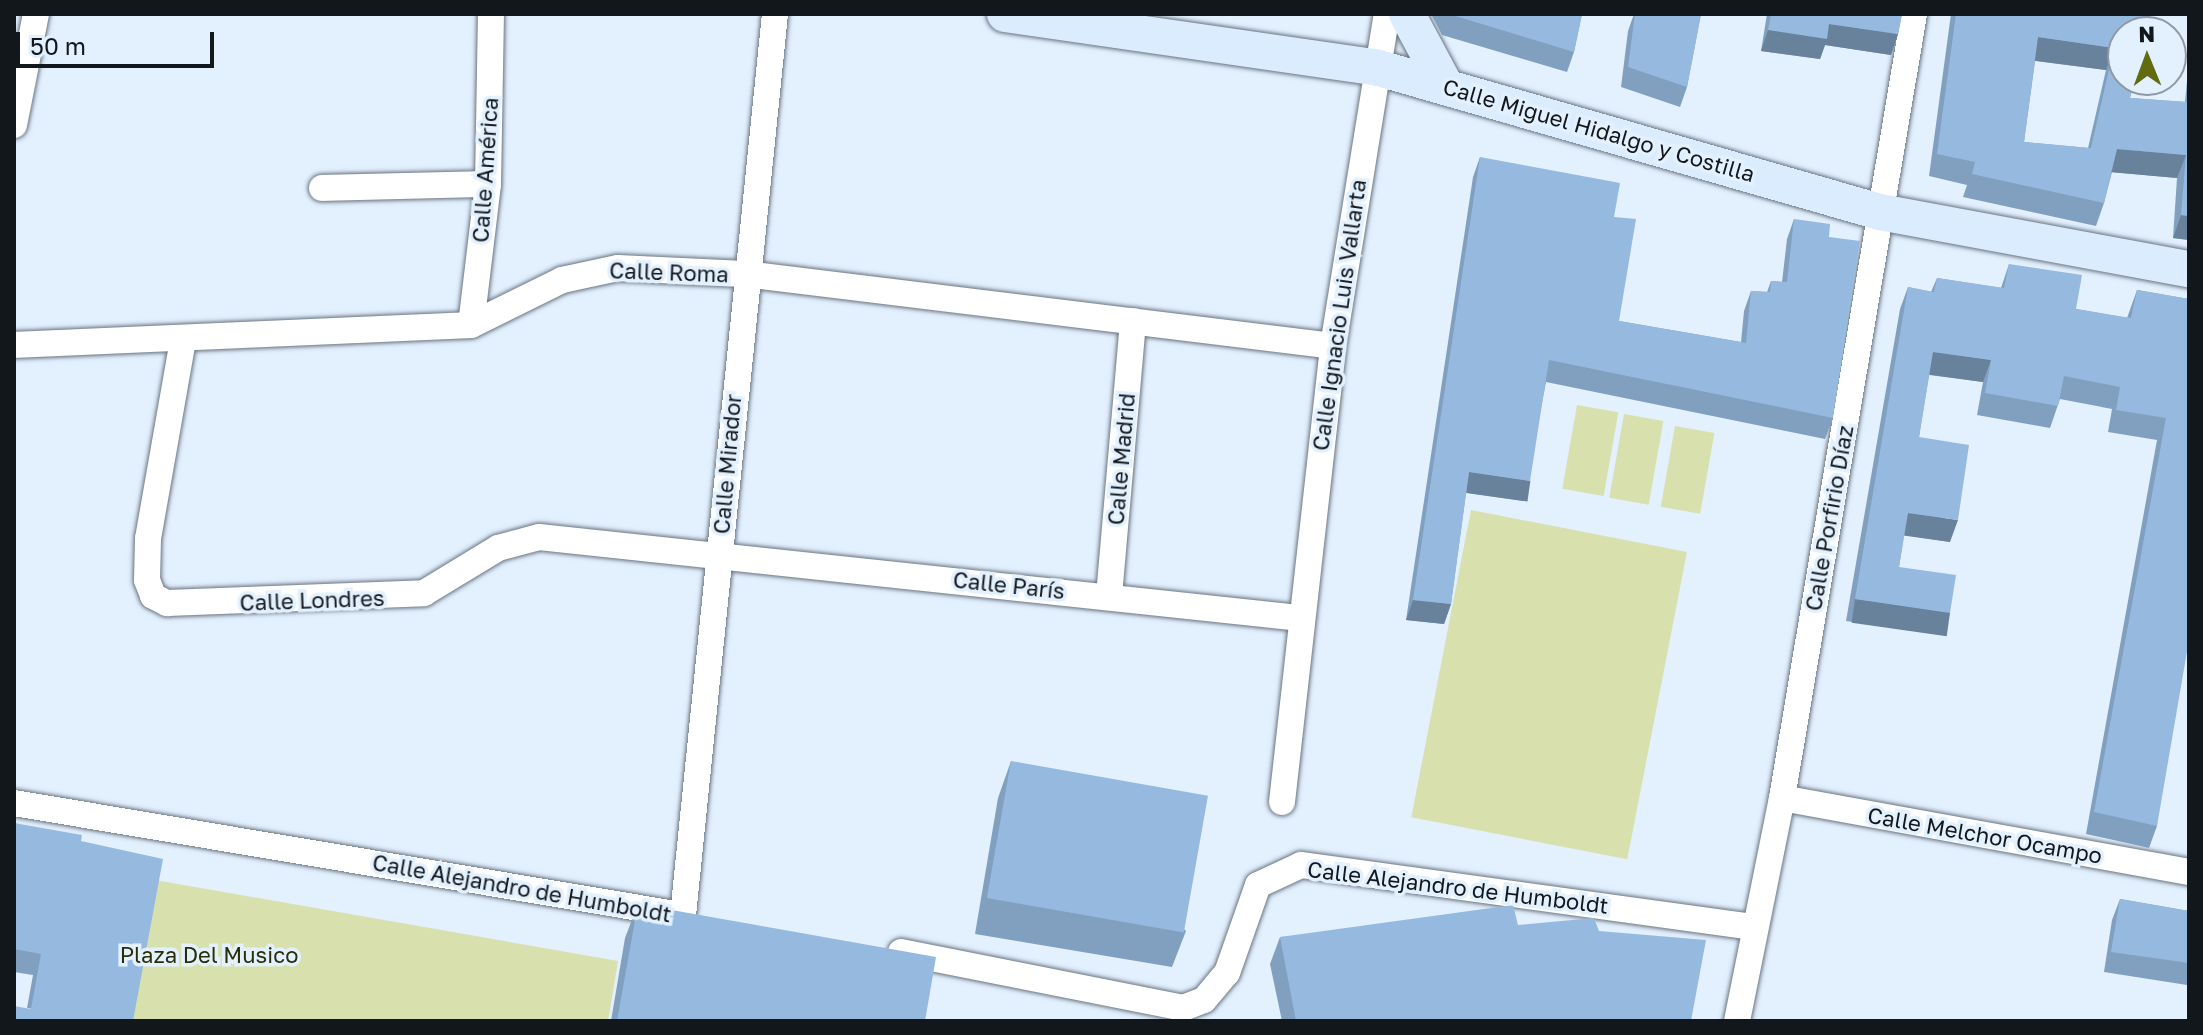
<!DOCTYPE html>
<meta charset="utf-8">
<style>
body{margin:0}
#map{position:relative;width:2203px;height:1035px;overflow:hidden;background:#e3f0fe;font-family:"Golos Text",sans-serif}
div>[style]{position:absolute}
.green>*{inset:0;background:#d8e0ae;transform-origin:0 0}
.roads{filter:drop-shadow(0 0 2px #697581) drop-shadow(0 0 2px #697581)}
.street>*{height:26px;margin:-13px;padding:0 13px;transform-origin:13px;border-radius:13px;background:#fff}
.secondary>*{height:36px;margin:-18px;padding:0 18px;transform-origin:18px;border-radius:18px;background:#dbecfe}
.wall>*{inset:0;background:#81a0c0}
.shaded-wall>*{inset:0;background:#69829c;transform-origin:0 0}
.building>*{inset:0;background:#96badf;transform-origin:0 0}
span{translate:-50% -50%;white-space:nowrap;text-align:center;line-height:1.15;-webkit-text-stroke:7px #e3f0fe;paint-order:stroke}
.street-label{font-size:22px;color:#12171b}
.park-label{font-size:22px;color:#2a2e07}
.frame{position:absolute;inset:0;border:16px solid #12171b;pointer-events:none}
.north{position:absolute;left:2107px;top:16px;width:80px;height:80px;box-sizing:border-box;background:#e3f0fe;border:2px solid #8f99a3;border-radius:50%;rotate:359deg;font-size:22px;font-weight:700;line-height:32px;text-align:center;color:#12171b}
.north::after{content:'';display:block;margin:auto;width:28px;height:36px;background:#636b10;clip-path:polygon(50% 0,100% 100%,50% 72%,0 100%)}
.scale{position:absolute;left:16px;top:32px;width:198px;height:36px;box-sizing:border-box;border:4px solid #12171b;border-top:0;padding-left:10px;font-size:24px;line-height:28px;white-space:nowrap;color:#12171b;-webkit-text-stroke:6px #e3f0fe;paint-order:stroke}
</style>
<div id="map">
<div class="green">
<div style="left:1577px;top:405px;width:42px;height:85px;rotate:10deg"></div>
<div style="left:1624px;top:414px;width:40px;height:85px;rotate:10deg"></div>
<div style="left:1675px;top:426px;width:40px;height:82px;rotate:10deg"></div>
<div style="left:1471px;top:510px;width:220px;height:313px;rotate:11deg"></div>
<div style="clip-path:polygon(155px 880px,618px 961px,608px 1021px,130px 1021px)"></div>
</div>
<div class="roads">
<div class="street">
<div style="left:14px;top:125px;width:113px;rotate:-78.8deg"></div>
<div style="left:322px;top:188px;width:166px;rotate:-1.4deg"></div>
<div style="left:471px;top:325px;width:142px;rotate:-83.1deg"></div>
<div style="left:488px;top:184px;width:170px;rotate:-89deg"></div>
<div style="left:183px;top:340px;width:202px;rotate:100deg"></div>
<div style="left:148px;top:539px;width:41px;rotate:91.4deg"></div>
<div style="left:147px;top:580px;width:17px;rotate:69deg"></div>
<div style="left:153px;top:596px;width:16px;rotate:27deg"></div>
<div style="left:167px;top:603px;width:257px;rotate:-2.2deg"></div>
<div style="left:424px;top:593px;width:87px;rotate:-31.3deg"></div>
<div style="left:498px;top:548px;width:42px;rotate:-15deg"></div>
<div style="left:539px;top:537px;width:764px;rotate:6.08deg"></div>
<div style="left:14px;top:345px;width:457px;rotate:-2.5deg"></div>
<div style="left:471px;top:325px;width:102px;rotate:-26.3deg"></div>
<div style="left:562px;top:280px;width:57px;rotate:-12.1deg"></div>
<div style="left:618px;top:268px;width:127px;rotate:2.7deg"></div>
<div style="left:745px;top:274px;width:592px;rotate:6.98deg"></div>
<div style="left:1109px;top:596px;width:276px;rotate:-85deg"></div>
<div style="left:1782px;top:798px;width:414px;rotate:10.3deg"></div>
<div style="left:1282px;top:802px;width:459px;rotate:-83.6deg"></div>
<div style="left:1333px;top:346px;width:336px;rotate:-80.8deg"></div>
<div style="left:14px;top:803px;width:664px;rotate:9.53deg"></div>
<div style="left:683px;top:915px;width:906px;rotate:-84.17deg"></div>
<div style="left:901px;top:952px;width:288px;rotate:11.2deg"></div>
<div style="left:1183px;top:1008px;width:22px;rotate:-21deg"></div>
<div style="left:1204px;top:1000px;width:35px;rotate:-50deg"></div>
<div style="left:1227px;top:973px;width:93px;rotate:-70.6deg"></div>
<div style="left:1258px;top:885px;width:47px;rotate:-24.9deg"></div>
<div style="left:1301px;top:865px;width:457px;rotate:7.8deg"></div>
<div style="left:1737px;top:1021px;width:227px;rotate:-78.6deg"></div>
<div style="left:1782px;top:798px;width:795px;rotate:-80.44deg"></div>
</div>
<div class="secondary">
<div style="left:1005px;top:14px;width:374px;rotate:8.2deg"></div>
<div style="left:1375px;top:67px;width:525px;rotate:16.02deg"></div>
<div style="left:1880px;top:212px;width:314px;rotate:10.5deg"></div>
<div style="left:1407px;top:14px;width:83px;rotate:61.9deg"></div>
</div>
</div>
<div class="wall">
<div style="clip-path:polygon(1431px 14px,1582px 14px,1574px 52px,1567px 72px,1442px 35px)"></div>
<div style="clip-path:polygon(1634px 14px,1701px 14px,1687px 87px,1680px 107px,1621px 87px,1628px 31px)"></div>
<div style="clip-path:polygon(1767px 14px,1902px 14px,1898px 34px,1891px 55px,1825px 45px,1820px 59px,1761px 51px)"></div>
<div style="clip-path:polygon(evenodd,1951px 14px,2151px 14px,2130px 98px,2185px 102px,2189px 60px,2189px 240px,2173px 238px,2177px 178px,2112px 172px,2104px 203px,2096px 226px,1963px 197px,1967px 185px,1929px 176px,1951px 14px,2035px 61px,2106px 70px,2088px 148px,2024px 142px,2035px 61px)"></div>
<div style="clip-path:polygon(1480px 157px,1614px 217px,1619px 321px,1741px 342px,1744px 311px,1751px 291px,1767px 292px,1771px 281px,1782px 282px,1787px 239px,1794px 219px,1829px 237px,1833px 418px,1825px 439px,1546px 382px,1523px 501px,1466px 493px,1451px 604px,1444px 624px,1406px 620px,1473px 177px)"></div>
<div style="clip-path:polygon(2009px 264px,2076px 309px,2127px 318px,2137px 290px,2189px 299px,2157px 826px,2149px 848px,2086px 834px,2157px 440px,2108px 432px,2112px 409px,2060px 399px,2050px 428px,1977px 415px,1983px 382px,1929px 375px,1919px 437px,1950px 542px,1904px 535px,1899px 567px,1950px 613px,1942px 635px,1846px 621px,1900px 309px,1908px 287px,1931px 292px,1937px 278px,2001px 288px)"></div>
<div style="clip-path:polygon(1011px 761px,1186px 931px,1172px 967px,975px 934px,998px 798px)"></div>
<div style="clip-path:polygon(14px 823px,81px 841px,133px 1021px,27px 1008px,33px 975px,14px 972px)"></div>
<div style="clip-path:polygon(2120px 899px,2189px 911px,2189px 979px,2187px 985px,2104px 972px,2112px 920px)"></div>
<div style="clip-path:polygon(638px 904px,925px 1021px,611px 1021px,625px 938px)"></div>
<div style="clip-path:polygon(1518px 925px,1599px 931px,1691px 1021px,1282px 1021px,1270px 964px,1280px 937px)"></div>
</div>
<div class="shaded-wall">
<div style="clip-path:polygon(1829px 24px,1898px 34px,1891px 55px,1825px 45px,1820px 59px,1761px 51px,1768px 30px)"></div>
<div style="clip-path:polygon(2038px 37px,2114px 48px,2106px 70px,2030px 60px)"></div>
<div style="clip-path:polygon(2117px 149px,2186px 155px,2177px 178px,2109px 172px)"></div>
<div style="clip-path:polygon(2181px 215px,2189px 216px,2189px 240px,2173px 238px)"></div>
<div style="clip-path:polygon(1933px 352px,1991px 360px,1983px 382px,1925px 374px)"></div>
<div style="left:1469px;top:472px;width:62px;height:21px;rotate:8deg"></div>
<div style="clip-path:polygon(1908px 513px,1958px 520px,1950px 542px,1900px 535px)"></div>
<div style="left:1855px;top:599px;width:96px;height:24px;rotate:8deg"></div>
<div style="clip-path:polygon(1413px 600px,1451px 604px,1444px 624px,1406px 620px)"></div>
</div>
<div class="building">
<div style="clip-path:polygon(1449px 14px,1582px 14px,1574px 52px)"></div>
<div style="clip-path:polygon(1635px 14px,1659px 15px,1659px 14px,1701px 14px,1687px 87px,1628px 67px)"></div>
<div style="clip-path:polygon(1771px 14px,1902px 14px,1898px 34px,1829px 24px,1827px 39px,1768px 30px)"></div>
<div style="clip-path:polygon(evenodd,1956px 14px,2151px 14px,2146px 32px,2123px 32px,2123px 80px,2134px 80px,2130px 98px,2189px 102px,2189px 216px,2181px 215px,2186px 155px,2117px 149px,2104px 203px,1972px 174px,1975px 162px,1937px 154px,1956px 14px,2038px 37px,2114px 48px,2091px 148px,2024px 142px,2038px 37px)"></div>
<div style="clip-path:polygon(1480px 157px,1620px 183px,1614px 217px,1636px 219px,1619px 321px,1746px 343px,1751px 291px,1770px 292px,1771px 281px,1787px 282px,1794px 219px,1830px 224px,1829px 237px,1860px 241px,1833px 418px,1549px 360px,1530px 481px,1469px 472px,1451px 604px,1413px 600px)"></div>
<div style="clip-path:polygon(2009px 264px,2082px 275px,2076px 309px,2131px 318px,2137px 290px,2189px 299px,2189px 640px,2157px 826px,2094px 812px,2166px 418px,2116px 410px,2120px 387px,2064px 376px,2058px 406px,1985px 393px,1991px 360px,1933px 352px,1919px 437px,1969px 445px,1958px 520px,1908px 513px,1899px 567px,1956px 575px,1950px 613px,1855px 599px,1908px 287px,1934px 292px,1937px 278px,2004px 288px)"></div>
<div style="left:1011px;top:761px;width:200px;height:139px;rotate:10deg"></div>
<div style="clip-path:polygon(14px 823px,82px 835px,81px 841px,163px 859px,133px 1021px,14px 1021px,14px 1006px,31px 1009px,41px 954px,14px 949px)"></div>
<div style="clip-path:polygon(2120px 899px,2189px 911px,2189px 963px,2111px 952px)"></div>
<div style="clip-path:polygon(638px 904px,936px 957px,925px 1021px,617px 1021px)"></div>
<div style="clip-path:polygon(1513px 905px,1518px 925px,1594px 918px,1599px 931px,1706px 940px,1691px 1021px,1296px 1021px,1280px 937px)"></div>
</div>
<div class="street-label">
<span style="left:1599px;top:130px;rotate:16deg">Calle Miguel Hidalgo y Costilla</span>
<span style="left:485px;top:170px;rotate:-86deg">Calle América</span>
<span style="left:669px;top:272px;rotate:2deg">Calle Roma</span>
<span style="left:1339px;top:315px;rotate:-82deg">Calle Ignacio Luis Vallarta</span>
<span style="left:1121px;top:459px;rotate:-85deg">Calle Madrid</span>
<span style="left:727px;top:464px;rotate:-85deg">Calle Mirador</span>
<span style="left:1829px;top:518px;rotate:-80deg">Calle Porfirio Díaz</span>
<span style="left:1009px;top:585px;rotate:6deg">Calle París</span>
<span style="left:312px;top:600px;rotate:-2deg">Calle Londres</span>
<span style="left:1985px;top:835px;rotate:10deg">Calle Melchor Ocampo</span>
<span style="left:1458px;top:887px;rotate:7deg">Calle Alejandro de Humboldt</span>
<span style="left:522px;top:888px;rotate:10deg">Calle Alejandro de Humboldt</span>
</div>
<div class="park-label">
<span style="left:209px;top:955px">Plaza Del Musico</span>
</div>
<div class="frame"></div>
<div class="north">N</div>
<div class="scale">50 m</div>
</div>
